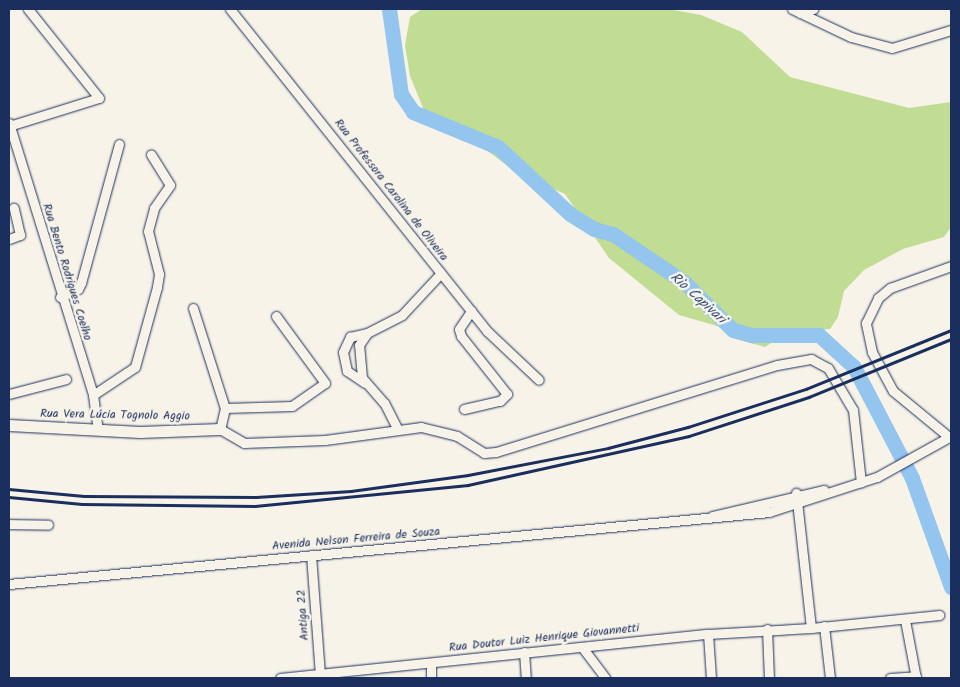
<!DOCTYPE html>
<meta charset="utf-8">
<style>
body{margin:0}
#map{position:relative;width:960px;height:687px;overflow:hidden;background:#f7f3e8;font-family:Kalam,sans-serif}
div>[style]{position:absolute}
.green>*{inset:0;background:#c1dc93}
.river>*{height:15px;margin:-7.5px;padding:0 7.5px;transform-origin:7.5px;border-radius:7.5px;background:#93c5ef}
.roads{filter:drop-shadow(0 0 1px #1b2f5e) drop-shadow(0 0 1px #1b2f5e)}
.street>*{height:9px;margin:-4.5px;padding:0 4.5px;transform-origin:4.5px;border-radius:4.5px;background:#f7f3e8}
.secondary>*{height:11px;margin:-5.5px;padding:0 5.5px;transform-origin:5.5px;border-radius:5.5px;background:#f7f3e8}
.rail>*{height:2.5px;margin:-1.25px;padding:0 1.25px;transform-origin:1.25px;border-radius:1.25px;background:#1b2f5e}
span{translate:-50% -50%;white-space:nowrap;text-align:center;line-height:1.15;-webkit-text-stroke:5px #f7f3e8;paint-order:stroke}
.street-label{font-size:12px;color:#1b2f5e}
.water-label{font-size:14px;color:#395482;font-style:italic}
.frame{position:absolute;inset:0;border:10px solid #1b2f5e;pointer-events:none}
</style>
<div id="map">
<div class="green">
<div style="clip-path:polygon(422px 9px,668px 9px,701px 15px,742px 32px,790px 77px,909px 108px,951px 102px,951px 227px,944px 237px,903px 249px,864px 270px,844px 291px,838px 317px,830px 329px,788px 332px,765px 347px,736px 339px,724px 328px,679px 315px,609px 258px,565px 194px,519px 174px,471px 139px,426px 115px,410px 76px,405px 45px,410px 17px)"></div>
</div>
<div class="river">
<div style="left:389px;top:9px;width:86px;rotate:82deg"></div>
<div style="left:401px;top:94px;width:22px;rotate:56deg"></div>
<div style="left:413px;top:112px;width:92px;rotate:22.4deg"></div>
<div style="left:498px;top:147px;width:98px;rotate:42.9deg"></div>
<div style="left:570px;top:214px;width:28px;rotate:32deg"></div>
<div style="left:594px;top:229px;width:20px;rotate:15deg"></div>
<div style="left:613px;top:234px;width:86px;rotate:34.1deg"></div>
<div style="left:684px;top:282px;width:69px;rotate:44.4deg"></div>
<div style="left:733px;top:330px;width:20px;rotate:15deg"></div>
<div style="left:752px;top:335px;width:67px"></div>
<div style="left:819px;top:335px;width:47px;rotate:42.4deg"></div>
<div style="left:854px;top:367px;width:125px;rotate:62.4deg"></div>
<div style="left:912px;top:478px;width:116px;rotate:70.3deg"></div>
</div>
<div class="roads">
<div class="street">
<div style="left:230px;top:9px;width:412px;rotate:51.4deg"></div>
<div style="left:487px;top:331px;width:71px;rotate:43.3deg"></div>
<div style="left:792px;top:9px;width:65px;rotate:25.4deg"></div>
<div style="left:851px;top:37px;width:42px;rotate:15deg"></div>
<div style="left:892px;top:48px;width:62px;rotate:-17deg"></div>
<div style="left:800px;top:13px;width:14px;rotate:-17deg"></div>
<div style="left:9px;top:123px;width:285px;rotate:72.8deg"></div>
<div style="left:93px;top:395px;width:35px;rotate:82deg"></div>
<div style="left:9px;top:126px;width:94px;rotate:-17.3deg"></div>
<div style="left:99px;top:98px;width:114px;rotate:-128.6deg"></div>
<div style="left:9px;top:239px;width:12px;rotate:-20deg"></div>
<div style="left:20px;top:235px;width:28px;rotate:-103deg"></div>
<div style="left:60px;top:297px;width:20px;rotate:-24deg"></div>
<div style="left:78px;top:289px;width:7px;rotate:-63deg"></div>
<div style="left:81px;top:283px;width:144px;rotate:-74.7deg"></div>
<div style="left:193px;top:308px;width:105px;rotate:72.3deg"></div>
<div style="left:225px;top:408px;width:22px;rotate:103deg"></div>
<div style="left:220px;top:429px;width:28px;rotate:30deg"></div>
<div style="left:244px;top:443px;width:81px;rotate:-2.1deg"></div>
<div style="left:325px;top:440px;width:97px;rotate:-7.7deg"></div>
<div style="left:421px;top:427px;width:37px;rotate:14deg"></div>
<div style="left:457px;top:436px;width:32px;rotate:32deg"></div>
<div style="left:484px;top:453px;width:12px;rotate:-5deg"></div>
<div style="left:496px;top:452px;width:294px;rotate:-17.2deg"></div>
<div style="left:777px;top:365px;width:35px;rotate:-10deg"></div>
<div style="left:811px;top:359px;width:19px;rotate:28deg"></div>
<div style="left:828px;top:368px;width:49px;rotate:59.2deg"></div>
<div style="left:853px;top:410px;width:73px;rotate:83.7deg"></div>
<div style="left:365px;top:383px;width:22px;rotate:-146deg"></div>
<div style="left:347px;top:371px;width:19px;rotate:-102deg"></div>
<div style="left:343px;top:352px;width:17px;rotate:-65deg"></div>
<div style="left:350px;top:337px;width:17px;rotate:-13deg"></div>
<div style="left:9px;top:394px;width:59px;rotate:-14.7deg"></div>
<div style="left:93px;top:395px;width:50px;rotate:-33.7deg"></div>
<div style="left:135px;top:367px;width:83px;rotate:-74.6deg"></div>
<div style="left:157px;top:287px;width:13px;rotate:-81deg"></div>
<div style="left:159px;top:274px;width:44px;rotate:-104.3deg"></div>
<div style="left:148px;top:231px;width:24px;rotate:-75deg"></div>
<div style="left:154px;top:208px;width:28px;rotate:-55deg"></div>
<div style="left:170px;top:185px;width:36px;rotate:-122deg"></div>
<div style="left:225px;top:408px;width:67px;rotate:-1.7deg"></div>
<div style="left:292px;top:406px;width:40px;rotate:-34.9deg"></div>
<div style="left:325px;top:383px;width:83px;rotate:-126.2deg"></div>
<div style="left:464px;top:409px;width:37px;rotate:-13deg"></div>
<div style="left:500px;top:401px;width:10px;rotate:-45deg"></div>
<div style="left:507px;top:394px;width:74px;rotate:-128.4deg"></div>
<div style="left:461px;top:336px;width:7px;rotate:-106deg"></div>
<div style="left:459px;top:329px;width:22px;rotate:-56deg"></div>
<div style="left:397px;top:428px;width:28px;rotate:-117deg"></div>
<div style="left:384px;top:403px;width:33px;rotate:-131deg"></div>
<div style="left:362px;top:378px;width:33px;rotate:-95deg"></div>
<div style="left:359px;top:345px;width:14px;rotate:-56deg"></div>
<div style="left:367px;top:333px;width:39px;rotate:-27deg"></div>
<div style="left:402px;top:315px;width:57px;rotate:-47.1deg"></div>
<div style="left:949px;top:437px;width:72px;rotate:-140.6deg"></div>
<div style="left:893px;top:391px;width:44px;rotate:-118.3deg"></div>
<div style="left:872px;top:352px;width:30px;rotate:-102deg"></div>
<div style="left:866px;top:323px;width:28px;rotate:-64deg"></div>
<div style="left:878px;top:298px;width:16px;rotate:-40deg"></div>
<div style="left:890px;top:288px;width:65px;rotate:-19.8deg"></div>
<div style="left:712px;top:516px;width:115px;rotate:-13.1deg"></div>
<div style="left:9px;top:524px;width:39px;rotate:1deg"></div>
<div style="left:311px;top:555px;width:119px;rotate:85.7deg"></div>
<div style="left:9px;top:584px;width:763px;rotate:-5.41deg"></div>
<div style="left:769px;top:512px;width:114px;rotate:-18deg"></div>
<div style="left:877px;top:477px;width:85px;rotate:-29deg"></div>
<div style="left:905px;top:620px;width:59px;rotate:79.3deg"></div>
<div style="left:824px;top:626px;width:52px;rotate:83.4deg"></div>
<div style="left:811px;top:628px;width:129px;rotate:-5.8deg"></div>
<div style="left:767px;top:629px;width:49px;rotate:87.7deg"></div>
<div style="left:708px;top:634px;width:44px;rotate:86.1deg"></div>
<div style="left:582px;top:647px;width:39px;rotate:53deg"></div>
<div style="left:524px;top:652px;width:26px;rotate:86deg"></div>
<div style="left:431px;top:663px;width:15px;rotate:90deg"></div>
<div style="left:280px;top:678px;width:430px;rotate:-5.9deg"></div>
<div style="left:708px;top:634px;width:103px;rotate:-3.3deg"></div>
<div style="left:811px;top:628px;width:136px;rotate:-96.3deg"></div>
<div style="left:890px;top:678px;width:26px;rotate:-4deg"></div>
</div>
<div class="secondary">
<div style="left:9px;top:425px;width:131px;rotate:3.1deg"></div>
<div style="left:140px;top:432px;width:80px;rotate:-2.1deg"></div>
</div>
</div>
<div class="rail">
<div style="left:9px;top:489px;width:75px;rotate:5.3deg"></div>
<div style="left:84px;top:496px;width:172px;rotate:0.3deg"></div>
<div style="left:256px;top:497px;width:95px;rotate:-3.6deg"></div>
<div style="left:351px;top:491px;width:118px;rotate:-7.8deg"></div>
<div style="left:468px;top:475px;width:143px;rotate:-10.9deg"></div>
<div style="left:608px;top:448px;width:83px;rotate:-14.7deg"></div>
<div style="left:688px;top:427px;width:124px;rotate:-17.9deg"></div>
<div style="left:806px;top:389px;width:157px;rotate:-22.1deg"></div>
<div style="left:9px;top:497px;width:73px;rotate:5.5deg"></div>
<div style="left:82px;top:504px;width:173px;rotate:0.7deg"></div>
<div style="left:255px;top:506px;width:214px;rotate:-5.6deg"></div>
<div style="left:468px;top:485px;width:226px;rotate:-12.5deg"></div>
<div style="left:689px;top:436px;width:126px;rotate:-18deg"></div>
<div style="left:809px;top:397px;width:153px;rotate:-22.2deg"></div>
</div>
<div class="street-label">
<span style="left:391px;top:190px;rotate:52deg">Rua Professora Carolina de Oliveira</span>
<span style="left:67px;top:272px;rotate:73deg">Rua Bento Rodrigues Coelho</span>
<span style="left:115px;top:415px;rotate:1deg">Rua Vera Lúcia Tognolo Aggio</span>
<span style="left:356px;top:539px;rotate:-5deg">Avenida Nelson Ferreira de Souza</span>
<span style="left:303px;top:615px;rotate:-94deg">Antiga 22</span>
<span style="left:544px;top:638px;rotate:-6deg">Rua Doutor Luiz Henrique Giovannetti</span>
</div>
<div class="water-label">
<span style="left:698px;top:298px;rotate:42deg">Rio Capivari</span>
</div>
<div class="frame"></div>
</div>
